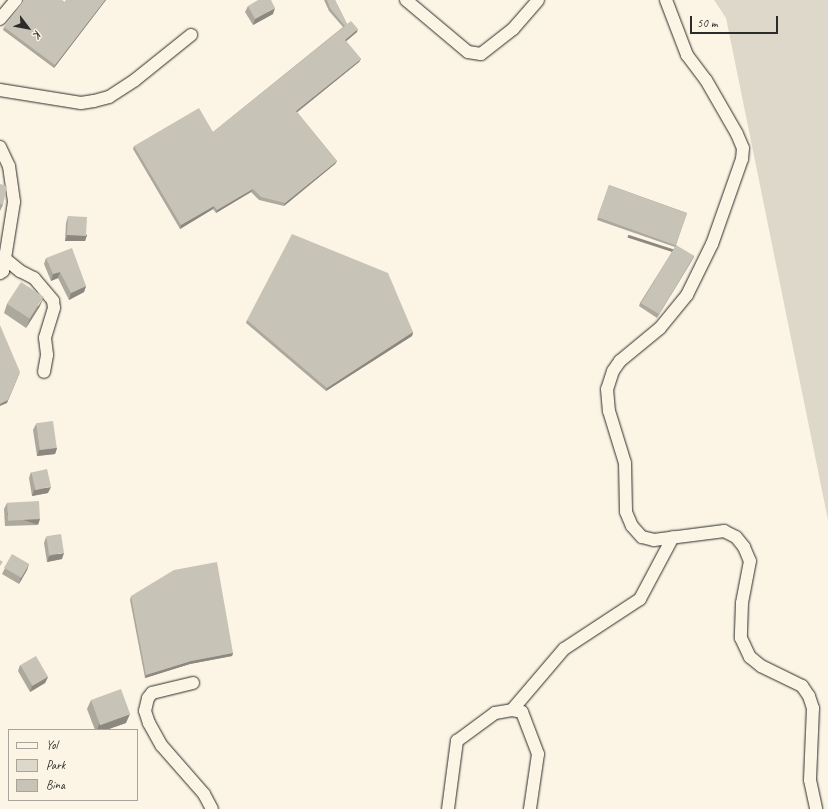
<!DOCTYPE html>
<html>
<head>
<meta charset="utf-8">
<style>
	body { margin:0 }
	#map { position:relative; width:828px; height:809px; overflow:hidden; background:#fcf5e5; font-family:Caveat,sans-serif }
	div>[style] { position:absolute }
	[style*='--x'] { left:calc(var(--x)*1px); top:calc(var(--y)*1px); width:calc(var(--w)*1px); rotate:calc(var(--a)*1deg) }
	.green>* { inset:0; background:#ded8ca }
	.roads { filter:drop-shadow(0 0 1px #2b2b2b) drop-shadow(0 0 1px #2b2b2b) }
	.minor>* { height:12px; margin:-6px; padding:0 6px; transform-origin:6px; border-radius:6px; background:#fcf5e5 }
	.wall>* { inset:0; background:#aca89d }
	.shaded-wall>* { inset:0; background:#8c8880; transform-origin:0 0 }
	.building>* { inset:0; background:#c8c3b7; transform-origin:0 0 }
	span { translate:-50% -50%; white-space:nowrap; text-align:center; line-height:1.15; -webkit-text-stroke:3px #fcf5e5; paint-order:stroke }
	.legend { position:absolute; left:8px; top:729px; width:130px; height:72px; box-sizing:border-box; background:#fcf5e5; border:1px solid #a8a49b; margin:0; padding:5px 7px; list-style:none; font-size:12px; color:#2b2b2b }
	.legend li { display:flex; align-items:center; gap:8px; height:20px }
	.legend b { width:20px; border:1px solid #a8a49b }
	.north { position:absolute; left:8px; top:8px; width:40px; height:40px; -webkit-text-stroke:3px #fcf5e5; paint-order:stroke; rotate:122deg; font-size:11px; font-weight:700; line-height:16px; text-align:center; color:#2b2b2b }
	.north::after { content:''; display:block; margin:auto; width:14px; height:18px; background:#2b2b2b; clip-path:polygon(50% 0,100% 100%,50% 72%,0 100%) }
	.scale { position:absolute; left:690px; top:16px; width:88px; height:18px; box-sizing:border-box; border:2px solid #2b2b2b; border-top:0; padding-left:5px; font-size:12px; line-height:14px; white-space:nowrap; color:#2b2b2b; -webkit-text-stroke:3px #fcf5e5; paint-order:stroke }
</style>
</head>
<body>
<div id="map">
	<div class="green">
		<i style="clip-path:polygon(714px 0,828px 0,828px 520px,726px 18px)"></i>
	</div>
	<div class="roads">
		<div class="minor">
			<i style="--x:406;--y:0;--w:81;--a:40"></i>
			<i style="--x:468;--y:52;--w:13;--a:9"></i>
			<i style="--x:481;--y:54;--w:41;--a:-38"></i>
			<i style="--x:513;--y:29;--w:38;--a:-49"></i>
			<i style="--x:666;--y:0;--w:59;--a:69.1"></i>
			<i style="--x:687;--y:55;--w:31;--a:53"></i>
			<i style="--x:706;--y:80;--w:62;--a:60.1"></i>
			<i style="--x:737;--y:134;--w:15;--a:67"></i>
			<i style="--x:743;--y:148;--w:11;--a:95"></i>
			<i style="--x:742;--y:159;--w:90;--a:109.4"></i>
			<i style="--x:712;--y:244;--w:57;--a:116.1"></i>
			<i style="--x:687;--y:295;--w:43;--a:129.3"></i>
			<i style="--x:660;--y:328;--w:52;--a:140.5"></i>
			<i style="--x:620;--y:361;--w:12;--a:125"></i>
			<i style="--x:613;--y:371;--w:19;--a:108"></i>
			<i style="--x:607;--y:389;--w:22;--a:85"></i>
			<i style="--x:609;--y:411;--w:54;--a:72.9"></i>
			<i style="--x:625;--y:463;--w:49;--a:88.8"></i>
			<i style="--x:626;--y:512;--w:15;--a:67"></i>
			<i style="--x:632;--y:526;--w:15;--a:48"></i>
			<i style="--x:642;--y:537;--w:12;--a:14"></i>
			<i style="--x:654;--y:540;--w:71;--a:-7.3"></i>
			<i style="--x:724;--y:531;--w:13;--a:27"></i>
			<i style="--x:736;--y:537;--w:13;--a:51"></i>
			<i style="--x:744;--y:547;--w:15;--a:67"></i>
			<i style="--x:750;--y:561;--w:43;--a:100.8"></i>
			<i style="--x:742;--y:603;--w:35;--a:92"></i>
			<i style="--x:741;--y:638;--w:21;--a:65"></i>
			<i style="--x:750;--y:657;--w:14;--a:39"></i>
			<i style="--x:761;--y:666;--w:46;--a:26"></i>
			<i style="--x:802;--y:686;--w:12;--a:55"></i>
			<i style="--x:809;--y:696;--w:13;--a:72"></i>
			<i style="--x:813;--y:708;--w:72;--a:92.4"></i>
			<i style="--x:810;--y:780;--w:30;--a:78"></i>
			<i style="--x:0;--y:19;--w:25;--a:-50"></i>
			<i style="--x:0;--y:90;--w:82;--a:9.1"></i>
			<i style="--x:81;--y:103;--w:13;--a:-9"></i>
			<i style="--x:94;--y:101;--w:16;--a:-15"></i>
			<i style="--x:109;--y:97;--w:31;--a:-33"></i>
			<i style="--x:135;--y:80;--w:72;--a:-38.8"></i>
			<i style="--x:0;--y:147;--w:21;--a:65"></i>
			<i style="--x:9;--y:166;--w:36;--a:82"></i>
			<i style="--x:14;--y:202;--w:70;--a:99.1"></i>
			<i style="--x:3;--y:271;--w:4;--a:146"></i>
			<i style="--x:4;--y:258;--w:21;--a:39"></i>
			<i style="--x:20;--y:271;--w:16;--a:27"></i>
			<i style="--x:34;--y:278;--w:30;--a:50"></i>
			<i style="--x:53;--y:301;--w:7;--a:82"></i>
			<i style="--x:54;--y:308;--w:31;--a:107"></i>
			<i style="--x:45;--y:338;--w:17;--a:83"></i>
			<i style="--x:47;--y:355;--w:17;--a:100"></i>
			<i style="--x:193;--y:683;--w:42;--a:166.3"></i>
			<i style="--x:152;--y:693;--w:6;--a:129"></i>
			<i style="--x:148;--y:698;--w:13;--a:103"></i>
			<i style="--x:145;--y:711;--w:13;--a:72"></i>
			<i style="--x:149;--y:723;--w:26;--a:61"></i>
			<i style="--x:162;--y:746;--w:64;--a:48.8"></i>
			<i style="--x:204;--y:794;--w:17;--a:62"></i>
			<i style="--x:512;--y:710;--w:80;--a:-49.6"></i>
			<i style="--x:564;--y:649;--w:91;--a:-33.3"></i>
			<i style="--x:640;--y:599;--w:70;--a:-62"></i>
			<i style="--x:448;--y:809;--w:69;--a:-82.5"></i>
			<i style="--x:457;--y:741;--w:47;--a:-36.4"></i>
			<i style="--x:495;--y:713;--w:17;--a:-10"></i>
			<i style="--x:512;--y:710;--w:10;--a:11"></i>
			<i style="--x:522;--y:712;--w:45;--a:69.1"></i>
			<i style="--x:538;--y:754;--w:56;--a:98.3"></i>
		</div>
	</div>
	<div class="wall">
		<i style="clip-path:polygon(66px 0,106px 0,54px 68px,3px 30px,4px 27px,65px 2px)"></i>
		<i style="clip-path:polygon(324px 0,335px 0,347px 24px,357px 32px,346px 41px,361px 59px,359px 62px,297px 112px,337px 161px,335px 164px,284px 206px,259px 200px,251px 192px,216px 213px,213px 209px,180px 229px,133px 149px,134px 146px,213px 132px,343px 27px,329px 11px)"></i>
		<i style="clip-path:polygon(248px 6px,273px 14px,253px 25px,245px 12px)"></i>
		<i style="clip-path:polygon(0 184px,3px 205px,0 211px)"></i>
		<i style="clip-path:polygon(609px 185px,687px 213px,676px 245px,693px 259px,657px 318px,639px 306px,640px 303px,675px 247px,597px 220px)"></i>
		<i style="clip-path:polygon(68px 216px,87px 235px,85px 241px,65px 241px,66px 223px)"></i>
		<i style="clip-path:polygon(46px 258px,86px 286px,84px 292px,69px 300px,58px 278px,51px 281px,44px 264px)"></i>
		<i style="clip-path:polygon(7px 304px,40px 306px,26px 328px,4px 313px)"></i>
		<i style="clip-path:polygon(247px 320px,413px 332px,412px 336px,326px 391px,246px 323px)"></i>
		<i style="clip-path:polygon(36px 424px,57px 448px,55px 454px,37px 456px,33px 430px)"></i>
		<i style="clip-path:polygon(31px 472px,48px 493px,32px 496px,29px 478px)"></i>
		<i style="clip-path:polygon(7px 503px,38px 525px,5px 526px,4px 509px)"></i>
		<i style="clip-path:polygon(46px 537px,62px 559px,47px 562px,44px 543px)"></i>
		<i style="clip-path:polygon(29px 564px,27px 570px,19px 584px,2px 574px,5px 568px)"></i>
		<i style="clip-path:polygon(131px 596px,233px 653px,232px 656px,190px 664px,145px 678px,130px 600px)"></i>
		<i style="clip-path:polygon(20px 665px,48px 677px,45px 683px,30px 692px,18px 671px)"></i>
		<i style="clip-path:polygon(91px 700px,126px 723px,106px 730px,95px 730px,87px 709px)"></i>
	</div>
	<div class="shaded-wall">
		<i style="clip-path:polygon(105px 0,106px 0,54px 68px,55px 65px)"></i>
		<i style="clip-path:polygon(275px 8px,273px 14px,253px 25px,255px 19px)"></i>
		<i style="clip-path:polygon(358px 29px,357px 32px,344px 43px,345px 40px)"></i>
		<i style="clip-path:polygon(361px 59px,359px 62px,295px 114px,296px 111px)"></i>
		<i style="clip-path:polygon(337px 161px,335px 164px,284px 206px,285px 203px)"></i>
		<i style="clip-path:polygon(253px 189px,251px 192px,216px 213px,217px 210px)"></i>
		<i style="clip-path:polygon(214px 206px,213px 209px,180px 229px,181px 225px)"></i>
		<i style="clip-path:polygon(67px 235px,87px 235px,85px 241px,65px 241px)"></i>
		<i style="left:694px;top:256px;width:3px;height:69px;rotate:108deg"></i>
		<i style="clip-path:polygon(60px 272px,58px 278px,51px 281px,53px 274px)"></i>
		<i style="clip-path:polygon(86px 286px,84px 292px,69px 300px,71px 293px)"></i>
		<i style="clip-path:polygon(44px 297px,40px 306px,26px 328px,30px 319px)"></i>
		<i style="clip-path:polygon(413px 332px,412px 336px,326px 391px,327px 388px)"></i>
		<i style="clip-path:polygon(20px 372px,7px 403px,0 406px,0 404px)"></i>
		<i style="clip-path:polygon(57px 448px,55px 454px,37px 456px,39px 450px)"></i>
		<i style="clip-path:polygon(51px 487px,48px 493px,32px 496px,34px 490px)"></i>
		<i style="left:40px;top:519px;width:6px;height:33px;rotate:108deg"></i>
		<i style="clip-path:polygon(64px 553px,62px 559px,47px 562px,49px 556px)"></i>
		<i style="clip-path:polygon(29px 564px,27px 570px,19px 584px,21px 577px)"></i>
		<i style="clip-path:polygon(233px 653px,232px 656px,190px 664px,145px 678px,146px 675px,191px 661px)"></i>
		<i style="clip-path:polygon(48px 677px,45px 683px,30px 692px,32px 686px)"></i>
		<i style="clip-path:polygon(130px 714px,126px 723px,106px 730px,97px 730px,99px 724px)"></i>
	</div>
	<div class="building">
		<i style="clip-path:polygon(24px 0,62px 0,65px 2px,66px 0,105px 0,55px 65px,4px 27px)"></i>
		<i style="clip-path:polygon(258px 0,271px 0,275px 8px,255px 19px,248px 6px)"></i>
		<i style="clip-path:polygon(327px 0,335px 0,347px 24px,351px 21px,358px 29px,345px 40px,361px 59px,296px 111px,337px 161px,285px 203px,261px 197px,253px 189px,217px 210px,214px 206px,181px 225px,134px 146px,199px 108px,213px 132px,345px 26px,330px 8px)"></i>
		<i style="clip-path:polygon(0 184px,7px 186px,3px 205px,0 204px)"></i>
		<i style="left:609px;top:185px;width:83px;height:34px;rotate:20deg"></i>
		<i style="left:68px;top:216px;width:19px;height:19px;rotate:3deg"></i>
		<i style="clip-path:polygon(292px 234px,388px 273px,413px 332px,327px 388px,247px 320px)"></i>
		<i style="left:676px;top:245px;width:21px;height:68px;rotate:31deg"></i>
		<i style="clip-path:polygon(72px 248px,86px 286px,71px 293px,60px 272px,53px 274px,46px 258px)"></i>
		<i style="left:21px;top:282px;width:27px;height:26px;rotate:33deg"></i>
		<i style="clip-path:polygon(0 325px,20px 372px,8px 400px,0 404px)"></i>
		<i style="left:53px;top:421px;width:27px;height:17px;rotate:82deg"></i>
		<i style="left:47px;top:469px;width:18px;height:16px;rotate:77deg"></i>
		<i style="left:39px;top:501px;width:18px;height:32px;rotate:87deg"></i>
		<i style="left:61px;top:534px;width:19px;height:15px;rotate:81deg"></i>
		<i style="left:12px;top:554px;width:20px;height:16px;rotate:30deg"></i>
		<i style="clip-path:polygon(0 560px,3px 562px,0 566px)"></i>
		<i style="clip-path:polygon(217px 562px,233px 653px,191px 661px,146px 675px,131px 596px,174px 570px)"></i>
		<i style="left:36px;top:656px;width:24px;height:18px;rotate:60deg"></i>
		<i style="left:121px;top:689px;width:27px;height:32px;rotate:70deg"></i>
	</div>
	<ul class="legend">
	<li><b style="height:5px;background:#fcf5e5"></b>Yol</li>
	<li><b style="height:11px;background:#ded8ca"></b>Park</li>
	<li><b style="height:11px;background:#c8c3b7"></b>Bina</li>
	</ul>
	<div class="north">K</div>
	<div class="scale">50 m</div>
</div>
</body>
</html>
